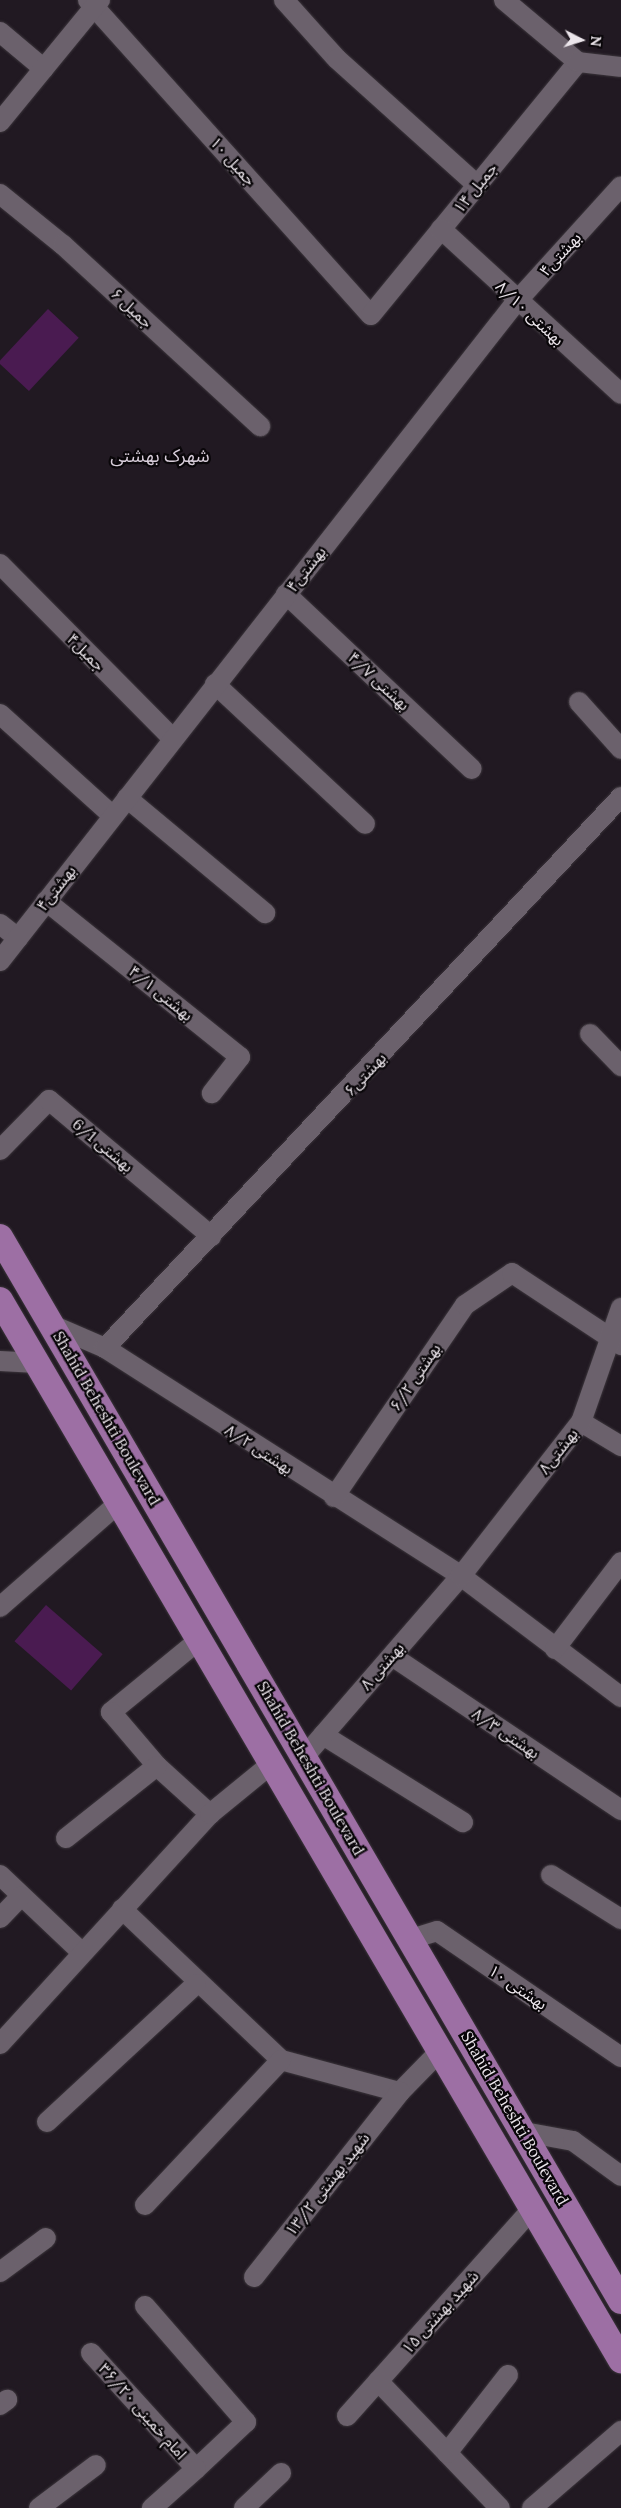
<!DOCTYPE html>
<html>
<head>
<meta charset="utf-8">
<style>
	body { margin:0 }
	#map { position:relative; width:621px; height:2508px; overflow:hidden; background:#211922; font-family:Lora,"Noto Sans Arabic",serif }
	div>[style] { position:absolute }
	[style*='--x'] { left:calc(var(--x)*1px); top:calc(var(--y)*1px); width:calc(var(--w)*1px); rotate:calc(var(--a)*1deg) }
	.building>* { inset:0; background:#4a1b51; transform-origin:0 0 }
	.roads { filter:drop-shadow(0 0 1px #3c363c) drop-shadow(0 0 1px #3c363c) }
	.minor>* { height:20px; margin:-10px; padding:0 10px; transform-origin:10px; border-radius:10px; background:#6b616c }
	.major>* { height:26px; margin:-13px; padding:0 13px; transform-origin:13px; border-radius:13px; background:#9d6fa4 }
	span { translate:-50% -50%; white-space:nowrap; text-align:center; line-height:1.15; -webkit-text-stroke:4.5px #090609; paint-order:stroke }
	.street-label { font-size:16px; color:#ebe5eb }
	.neighbourhood-label { font-size:18px; color:#d8cdda }
	.north { position:absolute; left:556px; top:15px; width:50px; height:50px; -webkit-text-stroke:4px #090609; paint-order:stroke; rotate:95deg; font-size:14px; font-weight:700; line-height:20px; text-align:center; color:#ebe5eb }
	.north::after { content:''; display:block; margin:auto; width:18px; height:22px; background:#ebe5eb; clip-path:polygon(50% 0,100% 100%,50% 72%,0 100%) }
</style>
</head>
<body>
<div id="map">
	<div class="building">
		<i style="left:48px;top:309px;width:42px;height:73px;rotate:43deg"></i>
		<i style="left:46px;top:1605px;width:75px;height:48px;rotate:41deg"></i>
	</div>
	<div class="roads">
		<div class="minor">
			<i style="--x:88;--y:0;--w:423;--a:48.1"></i>
			<i style="--x:371;--y:315;--w:327;--a:-50.7"></i>
			<i style="--x:284;--y:0;--w:79;--a:48.1"></i>
			<i style="--x:337;--y:59;--w:188;--a:42"></i>
			<i style="--x:504;--y:0;--w:97;--a:40"></i>
			<i style="--x:578;--y:62;--w:43;--a:6.6"></i>
			<i style="--x:0;--y:32;--w:57;--a:40.1"></i>
			<i style="--x:0;--y:122;--w:158;--a:-50.7"></i>
			<i style="--x:0;--y:194;--w:81;--a:39"></i>
			<i style="--x:63;--y:245;--w:268;--a:42.6"></i>
			<i style="--x:441;--y:229;--w:244;--a:42.5"></i>
			<i style="--x:0;--y:564;--w:246;--a:45.3"></i>
			<i style="--x:286;--y:594;--w:255;--a:43.3"></i>
			<i style="--x:215;--y:684;--w:205;--a:43"></i>
			<i style="--x:579;--y:702;--w:63;--a:48.2"></i>
			<i style="--x:0;--y:714;--w:152;--a:42.1"></i>
			<i style="--x:127;--y:798;--w:180;--a:39.8"></i>
			<i style="--x:46;--y:901;--w:249;--a:38.8"></i>
			<i style="--x:240;--y:1057;--w:46;--a:127.9"></i>
			<i style="--x:0;--y:924;--w:23;--a:38"></i>
			<i style="--x:0;--y:961;--w:837;--a:-51.94"></i>
			<i style="--x:516;--y:302;--w:156;--a:-47.8"></i>
			<i style="--x:590;--y:1034;--w:45;--a:45.9"></i>
			<i style="--x:0;--y:1150;--w:70;--a:-45.6"></i>
			<i style="--x:49;--y:1100;--w:212;--a:40"></i>
			<i style="--x:54;--y:1326;--w:56;--a:23.3"></i>
			<i style="--x:105;--y:1348;--w:423;--a:32.6"></i>
			<i style="--x:461;--y:1576;--w:201;--a:37.1"></i>
			<i style="--x:105;--y:1348;--w:755;--a:-46.88"></i>
			<i style="--x:0;--y:1361;--w:37;--a:3"></i>
			<i style="--x:581;--y:1422;--w:47;--a:31"></i>
			<i style="--x:334;--y:1497;--w:232;--a:-55.7"></i>
			<i style="--x:465;--y:1305;--w:57;--a:-34.2"></i>
			<i style="--x:512;--y:1273;--w:131;--a:33.4"></i>
			<i style="--x:0;--y:1607;--w:158;--a:-41.2"></i>
			<i style="--x:199;--y:1640;--w:114;--a:140.7"></i>
			<i style="--x:111;--y:1712;--w:71;--a:49.6"></i>
			<i style="--x:157;--y:1766;--w:72;--a:42.2"></i>
			<i style="--x:555;--y:1649;--w:109;--a:-52.8"></i>
			<i style="--x:392;--y:1656;--w:276;--a:33.9"></i>
			<i style="--x:323;--y:1735;--w:165;--a:31.9"></i>
			<i style="--x:304;--y:1757;--w:240;--a:-49.1"></i>
			<i style="--x:461;--y:1576;--w:195;--a:-52.1"></i>
			<i style="--x:581;--y:1422;--w:121;--a:-70.7"></i>
			<i style="--x:66;--y:1838;--w:116;--a:-38.4"></i>
			<i style="--x:0;--y:1875;--w:112;--a:43.5"></i>
			<i style="--x:551;--y:1875;--w:83;--a:32.2"></i>
			<i style="--x:122;--y:1909;--w:219;--a:43.5"></i>
			<i style="--x:281;--y:2060;--w:123;--a:15.1"></i>
			<i style="--x:400;--y:2092;--w:57;--a:-45.7"></i>
			<i style="--x:0;--y:1918;--w:30;--a:-46"></i>
			<i style="--x:411;--y:1939;--w:27;--a:-17"></i>
			<i style="--x:437;--y:1931;--w:223;--a:34.4"></i>
			<i style="--x:0;--y:2044;--w:311;--a:-47.6"></i>
			<i style="--x:210;--y:1814;--w:77;--a:-39.2"></i>
			<i style="--x:47;--y:2122;--w:203;--a:-42.8"></i>
			<i style="--x:524;--y:2132;--w:50;--a:10.4"></i>
			<i style="--x:573;--y:2141;--w:59;--a:36.1"></i>
			<i style="--x:145;--y:2205;--w:199;--a:-46.8"></i>
			<i style="--x:0;--y:2272;--w:57;--a:-36.5"></i>
			<i style="--x:254;--y:2277;--w:236;--a:-51.7"></i>
			<i style="--x:145;--y:2306;--w:154;--a:49"></i>
			<i style="--x:246;--y:2422;--w:69;--a:136.8"></i>
			<i style="--x:91;--y:2353;--w:156;--a:47.8"></i>
			<i style="--x:196;--y:2469;--w:59;--a:138.4"></i>
			<i style="--x:378;--y:2381;--w:176;--a:46.2"></i>
			<i style="--x:0;--y:2405;--w:9;--a:-36"></i>
			<i style="--x:347;--y:2416;--w:279;--a:-48.2"></i>
			<i style="--x:447;--y:2453;--w:99;--a:-52"></i>
			<i style="--x:39;--y:2508;--w:71;--a:-37"></i>
			<i style="--x:244;--y:2508;--w:51;--a:-43.4"></i>
			<i style="--x:532;--y:2508;--w:118;--a:-40.9"></i>
		</div>
		<div class="major">
			<i style="--x:0;--y:1237;--w:1232;--a:59.73"></i>
			<i style="--x:0;--y:1300;--w:1229;--a:59.64"></i>
		</div>
	</div>
	<div class="street-label">
		<span style="left:233px;top:161px;rotate:48deg">جمیل ۱۰</span>
		<span style="left:475px;top:188px;rotate:-51deg">جمیل ۱۴</span>
		<span style="left:560px;top:254px;rotate:-48deg">بهشتی۴</span>
		<span style="left:132px;top:308px;rotate:43deg">جمیل ۶</span>
		<span style="left:530px;top:313px;rotate:43deg">بهشتی ۸/۱۰</span>
		<span style="left:306px;top:569px;rotate:-52deg">بهشتی۴</span>
		<span style="left:86px;top:652px;rotate:45deg">جمیل۴</span>
		<span style="left:379px;top:681px;rotate:43deg">بهشتی ۴/۷</span>
		<span style="left:56px;top:888px;rotate:-52deg">بهشتی۴</span>
		<span style="left:161px;top:993px;rotate:39deg">بهشتی ۴/۱</span>
		<span style="left:365px;top:1074px;rotate:-47deg">بهشتی۶</span>
		<span style="left:103px;top:1145px;rotate:40deg">بهشتی 6/1</span>
		<span style="left:415px;top:1377px;rotate:-56deg">بهشتی ۶/۲</span>
		<span style="left:107px;top:1418px;rotate:60deg">Shahid Beheshti Boulevard</span>
		<span style="left:259px;top:1449px;rotate:33deg">بهشتی ۸/۲</span>
		<span style="left:558px;top:1451px;rotate:-52deg">بهشتی۸</span>
		<span style="left:382px;top:1666px;rotate:-49deg">۸ بهشتی</span>
		<span style="left:506px;top:1733px;rotate:34deg">بهشتی ۸/۳</span>
		<span style="left:311px;top:1768px;rotate:60deg">Shahid Beheshti Boulevard</span>
		<span style="left:518px;top:1987px;rotate:34deg">بهشتی ۱۰</span>
		<span style="left:515px;top:2118px;rotate:60deg">Shahid Beheshti Boulevard</span>
		<span style="left:327px;top:2184px;rotate:-52deg">شهید بهشتی ۱۳/۲</span>
		<span style="left:440px;top:2312px;rotate:-48deg">شهید بهشتی ۱۵</span>
		<span style="left:143px;top:2411px;rotate:48deg">امام خمینی ۳۶/۲۰</span>
	</div>
	<div class="neighbourhood-label">
		<span style="left:160px;top:456px">شهرک بهشتی</span>
	</div>
	<div class="north">N</div>
</div>
</body>
</html>
